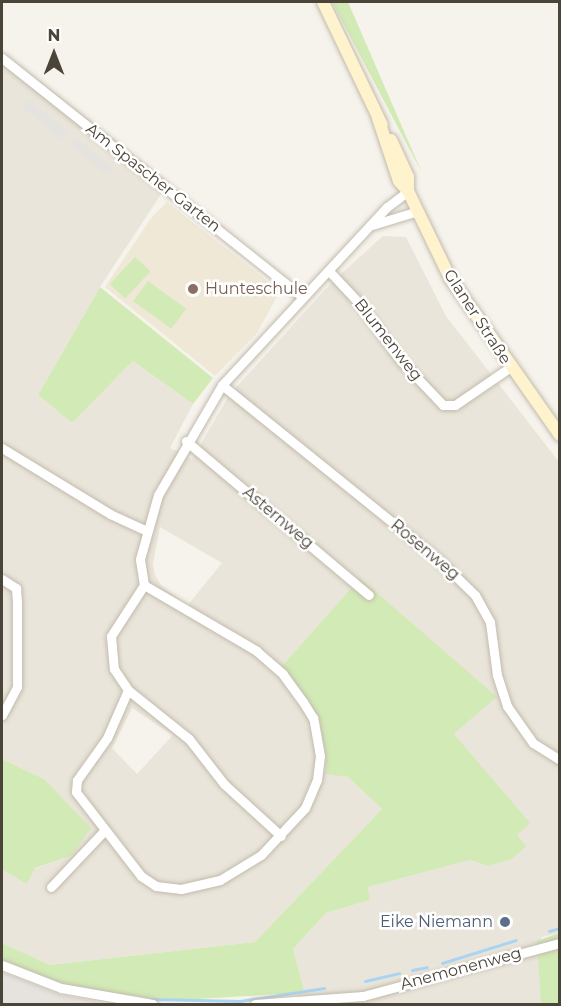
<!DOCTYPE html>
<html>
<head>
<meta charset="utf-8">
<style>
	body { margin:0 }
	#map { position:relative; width:561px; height:1006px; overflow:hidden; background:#f6f3ec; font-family:Montserrat,sans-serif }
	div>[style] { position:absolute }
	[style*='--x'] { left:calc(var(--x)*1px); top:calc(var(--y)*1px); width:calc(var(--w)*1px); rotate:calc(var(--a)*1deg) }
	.residential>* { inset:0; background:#eae5da }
	.industrial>* { inset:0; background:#e6e2dd }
	.education>* { inset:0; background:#efe8d6 }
	.green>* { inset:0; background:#d2eab5; transform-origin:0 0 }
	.parking>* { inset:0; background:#e5e3e0; transform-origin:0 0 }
	.stream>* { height:3px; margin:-1.5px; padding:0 1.5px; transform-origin:1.5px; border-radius:1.5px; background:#a9d4f2 }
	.roads { filter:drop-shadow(0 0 2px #c2bbae) drop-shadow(0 0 2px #c2bbae) }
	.street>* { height:9px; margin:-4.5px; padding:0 4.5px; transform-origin:4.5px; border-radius:4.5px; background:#fff }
	.secondary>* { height:12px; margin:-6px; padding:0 6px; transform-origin:6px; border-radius:6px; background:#fff3cd }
	.dots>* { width:16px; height:16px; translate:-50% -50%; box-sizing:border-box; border:3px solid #fff; border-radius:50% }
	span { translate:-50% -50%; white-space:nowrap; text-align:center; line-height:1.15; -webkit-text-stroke:5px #fff; paint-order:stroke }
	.street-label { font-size:16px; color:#4b4439 }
	.education-label { font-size:16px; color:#785e54 }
	.left { translate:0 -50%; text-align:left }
	.service-label { font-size:16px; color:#4e5e75 }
	.right { translate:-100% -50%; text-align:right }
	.frame { position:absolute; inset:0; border:3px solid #4b4439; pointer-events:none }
	.north { position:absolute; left:24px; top:24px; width:60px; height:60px; -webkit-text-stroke:4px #fff; paint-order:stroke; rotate:0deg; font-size:16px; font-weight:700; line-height:24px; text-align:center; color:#4b4439 }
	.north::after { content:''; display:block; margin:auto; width:21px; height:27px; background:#4b4439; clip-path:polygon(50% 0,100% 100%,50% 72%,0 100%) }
</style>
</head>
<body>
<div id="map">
	<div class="residential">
		<i style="clip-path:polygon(evenodd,2px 52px,169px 182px,100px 287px,38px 395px,72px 423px,133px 361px,193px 404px,170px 448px,192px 459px,230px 394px,333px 281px,383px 236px,406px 237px,446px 316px,559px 462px,560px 933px,541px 937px,541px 1004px,297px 1004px,297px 993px,304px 990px,293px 949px,326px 913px,370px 900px,368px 887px,470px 860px,488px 866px,517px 835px,454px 734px,496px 698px,360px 578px,282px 666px,310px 703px,326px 751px,326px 773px,348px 777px,382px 809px,255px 942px,50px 965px,2px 943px,2px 870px,27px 884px,34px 869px,71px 856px,44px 779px,2px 759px,2px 52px,160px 527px,222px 563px,187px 606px,161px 585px,155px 575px,153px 564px,160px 527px,2px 52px,132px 708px,173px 735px,137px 774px,112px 748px,132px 708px)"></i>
	</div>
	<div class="industrial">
		<i style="clip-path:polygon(2px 972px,61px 995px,109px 1004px,2px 1004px)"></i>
	</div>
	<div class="education">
		<i style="clip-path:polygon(167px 202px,280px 291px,257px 333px,215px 376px,105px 287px,152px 217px)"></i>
	</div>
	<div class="green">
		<i style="clip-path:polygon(332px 2px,348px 2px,422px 173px)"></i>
		<i style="left:135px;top:257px;width:21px;height:37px;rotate:43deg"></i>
		<i style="left:148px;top:281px;width:47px;height:25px;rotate:36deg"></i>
		<i style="clip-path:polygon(100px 287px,213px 378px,193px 404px,133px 361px,72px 423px,38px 395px)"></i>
		<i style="clip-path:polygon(360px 578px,497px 697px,454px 734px,530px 823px,517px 835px,526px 846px,512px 859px,488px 866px,470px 860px,368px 887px,370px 900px,326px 913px,293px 949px,304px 990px,297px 993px,163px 1001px,56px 983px,2px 961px,2px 943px,50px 965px,255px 942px,382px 809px,348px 777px,326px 774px,326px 751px,310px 703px,282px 666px)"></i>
		<i style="clip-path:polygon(2px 759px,44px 779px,91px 828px,71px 856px,35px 868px,27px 884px,2px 870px)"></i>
		<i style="clip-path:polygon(559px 933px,559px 1004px,541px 1004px,537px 941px)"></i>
	</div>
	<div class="parking">
		<i style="left:29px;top:100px;width:51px;height:10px;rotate:39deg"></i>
		<i style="left:76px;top:139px;width:48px;height:9px;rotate:38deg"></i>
	</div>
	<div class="stream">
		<i style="--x:549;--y:931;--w:11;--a:-15"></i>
		<i style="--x:442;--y:963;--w:77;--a:-17.3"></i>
		<i style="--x:412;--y:970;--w:15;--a:-11"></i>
		<i style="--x:365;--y:981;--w:35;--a:-13"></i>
		<i style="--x:151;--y:999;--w:89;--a:1.3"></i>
		<i style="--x:240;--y:1001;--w:85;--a:-8.8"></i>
	</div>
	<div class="roads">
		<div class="street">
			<i style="--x:2;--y:58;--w:384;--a:38.5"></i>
			<i style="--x:372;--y:225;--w:48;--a:-16.9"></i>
			<i style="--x:329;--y:271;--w:44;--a:46.8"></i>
			<i style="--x:359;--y:303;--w:72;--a:54.1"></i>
			<i style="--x:401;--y:361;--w:61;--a:46.3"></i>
			<i style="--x:443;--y:405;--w:12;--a:0"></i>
			<i style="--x:455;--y:405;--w:65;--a:-34.4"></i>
			<i style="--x:222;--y:385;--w:280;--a:38.9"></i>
			<i style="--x:440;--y:561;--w:49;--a:44.2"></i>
			<i style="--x:475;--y:595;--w:31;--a:61"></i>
			<i style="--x:490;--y:622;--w:53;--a:82.5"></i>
			<i style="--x:497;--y:675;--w:33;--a:72"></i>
			<i style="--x:507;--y:706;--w:45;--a:54.9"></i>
			<i style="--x:533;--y:743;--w:32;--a:32"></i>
			<i style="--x:186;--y:441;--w:239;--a:40.1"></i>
			<i style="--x:2;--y:448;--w:127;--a:31.4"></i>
			<i style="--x:110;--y:514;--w:41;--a:24.7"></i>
			<i style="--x:2;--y:579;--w:17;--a:33"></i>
			<i style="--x:16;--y:588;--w:13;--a:86"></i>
			<i style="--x:17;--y:601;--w:86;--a:90"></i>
			<i style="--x:17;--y:687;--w:32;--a:118"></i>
			<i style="--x:144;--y:585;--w:61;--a:122.9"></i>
			<i style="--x:111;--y:636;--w:33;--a:85"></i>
			<i style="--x:114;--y:669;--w:25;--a:56"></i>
			<i style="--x:128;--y:690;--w:78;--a:38.8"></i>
			<i style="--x:189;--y:739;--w:57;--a:52.1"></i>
			<i style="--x:224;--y:784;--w:77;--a:42.4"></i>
			<i style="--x:128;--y:690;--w:52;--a:113.6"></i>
			<i style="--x:107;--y:738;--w:52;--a:125.5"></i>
			<i style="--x:77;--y:780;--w:12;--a:95"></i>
			<i style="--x:76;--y:792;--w:106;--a:52.3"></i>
			<i style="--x:141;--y:876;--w:18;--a:34"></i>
			<i style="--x:156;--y:886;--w:25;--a:7"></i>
			<i style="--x:181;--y:889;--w:40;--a:-13"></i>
			<i style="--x:220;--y:880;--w:48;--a:-31.4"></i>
			<i style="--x:261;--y:855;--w:64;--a:-46.9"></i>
			<i style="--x:305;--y:808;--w:30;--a:-67"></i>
			<i style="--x:317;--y:780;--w:24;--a:-83"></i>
			<i style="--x:320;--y:756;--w:39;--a:-100"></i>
			<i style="--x:313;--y:718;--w:19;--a:-122"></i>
			<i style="--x:303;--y:702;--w:34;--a:-126"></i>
			<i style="--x:283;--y:674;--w:35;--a:-139"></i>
			<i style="--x:257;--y:651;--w:131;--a:-149.7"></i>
			<i style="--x:144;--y:585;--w:26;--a:-99"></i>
			<i style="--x:140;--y:559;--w:66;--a:-74.3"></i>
			<i style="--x:158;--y:495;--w:127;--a:-59.8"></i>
			<i style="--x:222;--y:385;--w:243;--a:-47.2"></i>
			<i style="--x:387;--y:207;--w:26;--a:-37"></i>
			<i style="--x:51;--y:887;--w:77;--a:-46.6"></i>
			<i style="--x:2;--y:965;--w:63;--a:21.3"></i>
			<i style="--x:61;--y:988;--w:93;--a:9.9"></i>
			<i style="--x:255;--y:1004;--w:108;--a:-4.2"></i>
			<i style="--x:363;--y:996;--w:204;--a:-15.1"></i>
		</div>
		<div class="secondary">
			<i style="--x:323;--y:2;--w:136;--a:64.4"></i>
			<i style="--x:378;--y:118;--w:66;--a:71.6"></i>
			<i style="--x:399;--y:181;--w:13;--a:48"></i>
			<i style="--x:408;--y:191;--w:97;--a:64.2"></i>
			<i style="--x:450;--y:278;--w:192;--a:55"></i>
			<i style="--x:391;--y:140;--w:41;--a:65.3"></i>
			<i style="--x:408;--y:177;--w:14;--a:90"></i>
		</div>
	</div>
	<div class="dots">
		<i style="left:193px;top:289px;background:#8d6e63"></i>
		<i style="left:505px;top:922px;background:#5c6f8a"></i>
	</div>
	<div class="street-label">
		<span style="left:153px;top:178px;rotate:38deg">Am Spascher Garten</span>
		<span style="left:477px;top:317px;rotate:57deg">Glaner Straße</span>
		<span style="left:388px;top:340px;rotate:52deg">Blumenweg</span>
		<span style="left:278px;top:518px;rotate:40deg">Asternweg</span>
		<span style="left:425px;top:550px;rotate:40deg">Rosenweg</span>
		<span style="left:461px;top:969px;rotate:-15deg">Anemonenweg</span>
	</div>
	<div class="education-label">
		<span class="left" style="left:205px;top:289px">Hunteschule</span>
	</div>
	<div class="service-label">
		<span class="right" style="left:493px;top:922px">Eike Niemann</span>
	</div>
	<div class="frame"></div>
	<div class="north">N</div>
</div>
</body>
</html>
